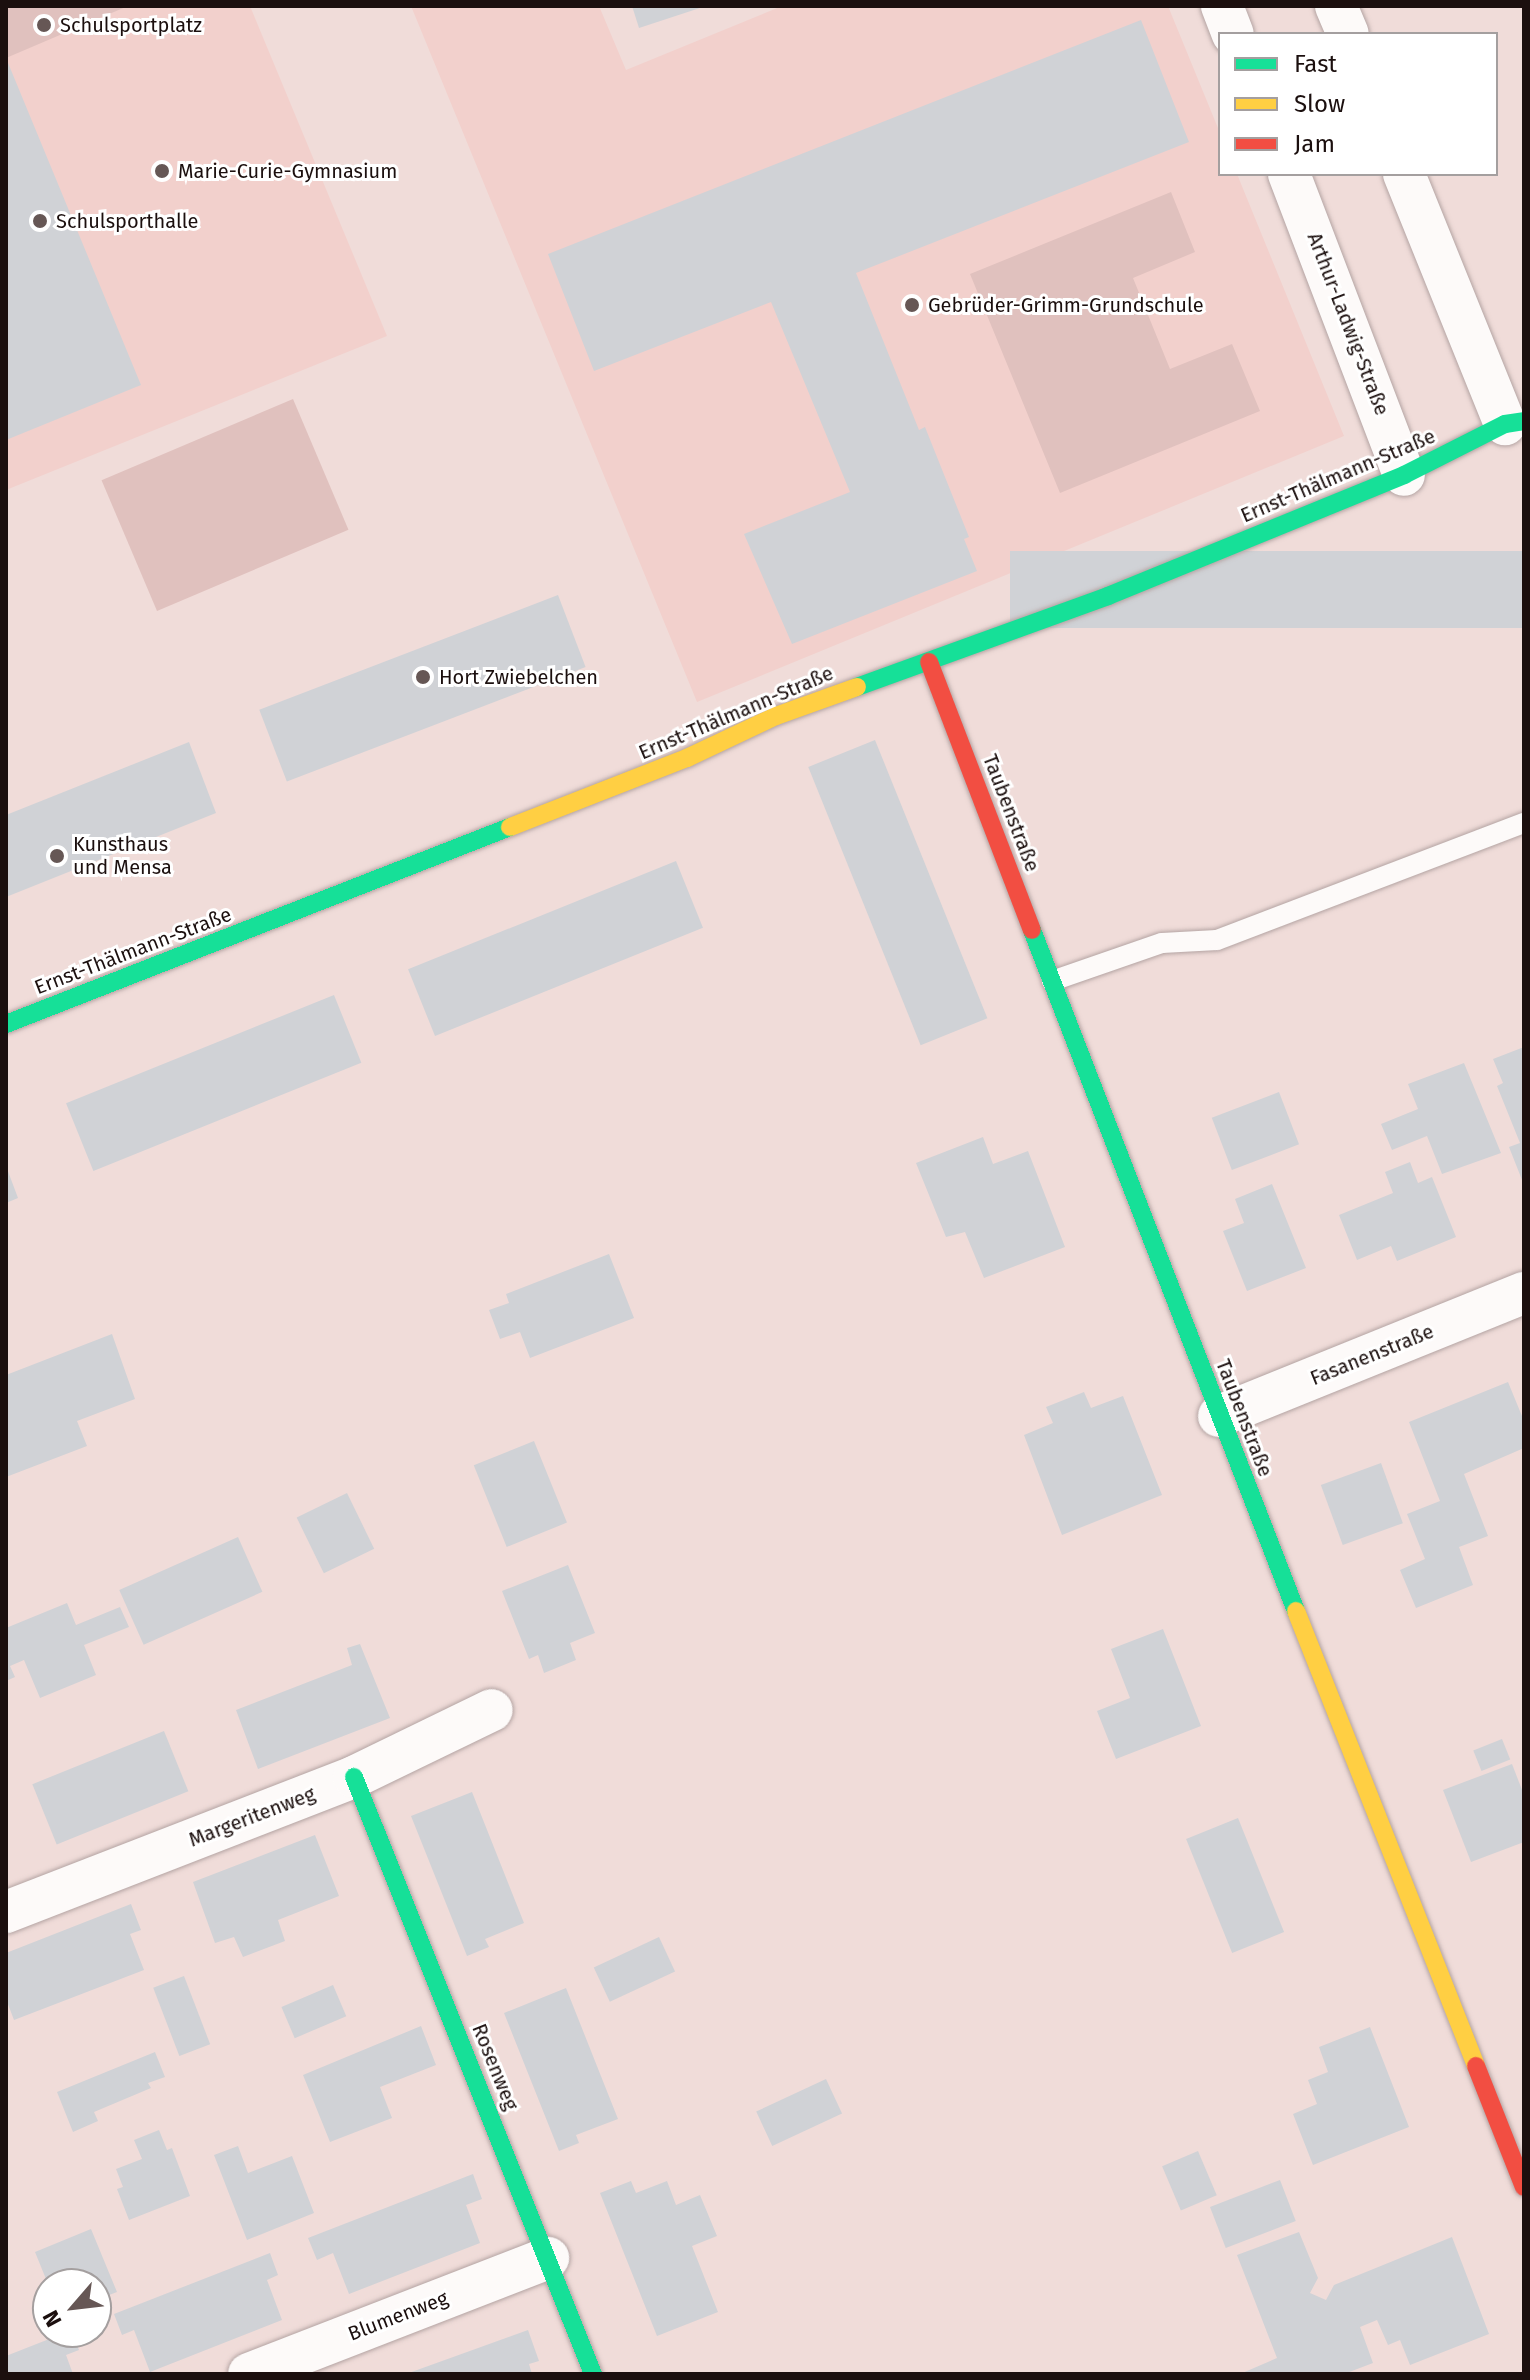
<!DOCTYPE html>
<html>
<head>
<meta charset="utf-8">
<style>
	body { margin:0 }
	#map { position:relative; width:1530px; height:2380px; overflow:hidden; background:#f0dcd9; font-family:"Fira Sans",sans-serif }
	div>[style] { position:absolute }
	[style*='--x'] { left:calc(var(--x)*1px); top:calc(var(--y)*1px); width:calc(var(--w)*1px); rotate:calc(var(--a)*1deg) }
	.built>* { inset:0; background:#f2d0cc }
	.green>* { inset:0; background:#e0c1be; transform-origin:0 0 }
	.building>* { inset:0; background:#d0d2d6; transform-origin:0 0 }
	.roads { filter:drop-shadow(0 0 2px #b4a4a3) drop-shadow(0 0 2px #b4a4a3) }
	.lane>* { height:20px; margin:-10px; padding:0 10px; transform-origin:10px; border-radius:10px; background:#fdfaf9 }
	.street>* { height:42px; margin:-21px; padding:0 21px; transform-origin:21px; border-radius:21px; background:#fdfaf9 }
	.fast>* { height:18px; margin:-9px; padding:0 9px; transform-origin:9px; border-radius:9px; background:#16e098 }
	.slow>* { height:18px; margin:-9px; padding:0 9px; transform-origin:9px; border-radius:9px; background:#ffcf43 }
	.jam>* { height:18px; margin:-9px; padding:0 9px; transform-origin:9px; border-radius:9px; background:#f24e42 }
	.dots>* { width:22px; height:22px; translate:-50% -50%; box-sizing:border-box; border:4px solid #fff; border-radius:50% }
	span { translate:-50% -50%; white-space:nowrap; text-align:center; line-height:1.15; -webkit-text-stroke:6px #fff; paint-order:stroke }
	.poi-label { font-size:20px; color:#1b0f0e }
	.left { translate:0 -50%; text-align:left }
	.street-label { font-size:20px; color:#1b0f0e }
	.frame { position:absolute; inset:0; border:8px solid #1b0f0e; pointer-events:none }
	.legend { position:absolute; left:1218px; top:32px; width:280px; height:144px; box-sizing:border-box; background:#fff; border:2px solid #a49f9f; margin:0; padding:10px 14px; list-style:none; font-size:24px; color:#1b0f0e }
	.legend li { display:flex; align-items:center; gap:16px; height:40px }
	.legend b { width:40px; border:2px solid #a49f9f }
	.north { position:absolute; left:32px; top:2268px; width:80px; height:80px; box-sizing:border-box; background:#fff; border:2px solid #a49f9f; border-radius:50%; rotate:242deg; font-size:22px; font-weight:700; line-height:32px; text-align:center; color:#1b0f0e }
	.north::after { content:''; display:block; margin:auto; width:28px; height:36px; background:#665755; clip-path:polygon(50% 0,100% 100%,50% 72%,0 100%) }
</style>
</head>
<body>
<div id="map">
	<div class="built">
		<i style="clip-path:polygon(6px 6px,250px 6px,387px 336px,6px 490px)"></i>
		<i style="clip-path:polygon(411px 6px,599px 6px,626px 70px,782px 6px,1168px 6px,1220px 133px,1220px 174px,1237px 174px,1344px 436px,697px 702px)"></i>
	</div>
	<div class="green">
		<i style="clip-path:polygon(6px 6px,128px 6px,6px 58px)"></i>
		<i style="clip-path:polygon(1171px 192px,1195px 252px,1133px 278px,1170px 369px,1232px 344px,1260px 411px,1060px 493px,970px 274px)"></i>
		<i style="left:293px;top:399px;width:142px;height:208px;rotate:67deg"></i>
	</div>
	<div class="building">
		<i style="clip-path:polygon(632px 6px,703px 6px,703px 7px,639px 28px)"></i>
		<i style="clip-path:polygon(1141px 20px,1189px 142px,856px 273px,919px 430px,925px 427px,969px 537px,964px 539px,977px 571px,792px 644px,744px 534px,850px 492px,771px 302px,594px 371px,548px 254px)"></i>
		<i style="clip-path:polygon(6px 58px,141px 385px,6px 440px)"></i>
		<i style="left:1524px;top:551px;width:77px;height:514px;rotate:90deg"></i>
		<i style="left:558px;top:595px;width:77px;height:320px;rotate:69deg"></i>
		<i style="left:875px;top:740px;width:300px;height:72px;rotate:68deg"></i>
		<i style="clip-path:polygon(189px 742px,216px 813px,6px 897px,6px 815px)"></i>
		<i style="left:676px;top:861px;width:72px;height:289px;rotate:68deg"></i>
		<i style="left:334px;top:995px;width:73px;height:289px;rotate:68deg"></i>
		<i style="clip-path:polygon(1524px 1047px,1524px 1185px,1509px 1147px,1520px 1143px,1497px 1086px,1503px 1083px,1493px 1059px)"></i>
		<i style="clip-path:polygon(1464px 1063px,1501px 1153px,1442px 1174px,1427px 1136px,1392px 1150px,1381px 1124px,1418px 1109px,1408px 1084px)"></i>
		<i style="left:1279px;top:1092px;width:56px;height:72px;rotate:69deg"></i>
		<i style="clip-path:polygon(983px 1137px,993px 1164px,1028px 1151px,1065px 1247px,984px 1278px,965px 1232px,946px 1237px,916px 1163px)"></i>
		<i style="clip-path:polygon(1410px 1162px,1418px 1183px,1432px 1177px,1456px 1237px,1397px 1261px,1391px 1246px,1357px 1260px,1339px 1215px,1393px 1193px,1385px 1172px)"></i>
		<i style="clip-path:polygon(6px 1166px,18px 1198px,6px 1203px)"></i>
		<i style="clip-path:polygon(1272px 1184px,1306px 1268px,1247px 1291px,1223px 1231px,1244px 1223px,1235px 1199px)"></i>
		<i style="clip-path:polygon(609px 1254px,634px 1318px,530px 1358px,520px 1332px,500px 1339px,489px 1310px,509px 1303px,506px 1294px)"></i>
		<i style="clip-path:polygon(112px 1334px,135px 1399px,77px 1421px,87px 1446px,6px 1477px,6px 1375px)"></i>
		<i style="clip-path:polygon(1508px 1382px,1524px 1421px,1524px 1448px,1464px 1474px,1488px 1536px,1459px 1547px,1473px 1585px,1416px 1608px,1400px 1570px,1425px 1559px,1407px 1514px,1440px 1501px,1409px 1422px)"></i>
		<i style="clip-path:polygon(1084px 1392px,1091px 1408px,1123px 1396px,1162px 1495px,1062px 1535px,1024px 1435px,1053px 1423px,1046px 1407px)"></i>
		<i style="left:534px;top:1441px;width:88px;height:65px;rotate:68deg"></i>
		<i style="left:1381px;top:1463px;width:64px;height:64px;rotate:70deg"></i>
		<i style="left:347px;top:1493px;width:62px;height:56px;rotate:64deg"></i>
		<i style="left:238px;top:1537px;width:60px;height:130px;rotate:66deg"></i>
		<i style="clip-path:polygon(568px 1565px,595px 1633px,570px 1643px,576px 1660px,544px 1673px,538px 1655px,529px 1659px,502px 1591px)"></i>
		<i style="clip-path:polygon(67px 1603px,76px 1625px,120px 1607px,129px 1627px,84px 1645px,96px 1675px,40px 1698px,24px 1660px,10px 1666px,15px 1677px,6px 1681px,6px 1628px)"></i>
		<i style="clip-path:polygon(1163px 1629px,1201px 1726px,1116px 1759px,1097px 1711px,1130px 1698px,1111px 1649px)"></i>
		<i style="clip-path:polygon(360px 1644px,390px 1718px,258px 1769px,236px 1710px,352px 1665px,347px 1648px)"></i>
		<i style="left:164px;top:1731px;width:65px;height:142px;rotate:68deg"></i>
		<i style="left:1502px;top:1739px;width:22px;height:31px;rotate:68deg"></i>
		<i style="clip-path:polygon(1512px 1764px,1524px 1795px,1524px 1842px,1471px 1862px,1443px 1790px)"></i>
		<i style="clip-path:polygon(472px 1792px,524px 1923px,485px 1939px,489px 1947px,467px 1956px,411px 1816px)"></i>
		<i style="left:1238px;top:1818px;width:123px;height:56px;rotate:68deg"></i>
		<i style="clip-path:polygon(315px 1835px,339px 1896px,278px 1920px,285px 1941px,243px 1957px,234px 1937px,215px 1943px,193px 1882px)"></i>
		<i style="clip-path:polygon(131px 1904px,141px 1930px,130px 1934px,144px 1970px,14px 2020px,6px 1999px,6px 1953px)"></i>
		<i style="left:659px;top:1937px;width:38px;height:72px;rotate:65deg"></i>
		<i style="left:184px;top:1976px;width:73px;height:33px;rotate:69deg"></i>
		<i style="left:333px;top:1985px;width:34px;height:56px;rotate:67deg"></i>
		<i style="clip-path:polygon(566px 1988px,618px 2119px,576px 2135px,579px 2143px,559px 2151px,504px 2013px)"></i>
		<i style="clip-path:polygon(421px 2026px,436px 2065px,380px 2087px,392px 2118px,330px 2142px,303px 2075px)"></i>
		<i style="clip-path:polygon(1370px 2027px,1409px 2127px,1313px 2165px,1293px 2114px,1317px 2104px,1308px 2080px,1328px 2072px,1319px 2047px)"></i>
		<i style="clip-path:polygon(155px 2052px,165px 2077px,148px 2083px,151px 2088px,94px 2112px,98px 2121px,73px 2132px,57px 2092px)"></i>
		<i style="left:826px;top:2079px;width:38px;height:77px;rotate:65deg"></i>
		<i style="clip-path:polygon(159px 2130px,167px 2150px,172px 2148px,190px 2196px,129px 2220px,117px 2189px,123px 2187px,116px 2169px,142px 2159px,134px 2140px)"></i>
		<i style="clip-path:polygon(238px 2146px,248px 2173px,292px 2156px,314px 2213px,247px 2240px,214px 2155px)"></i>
		<i style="left:1198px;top:2151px;width:48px;height:39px;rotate:67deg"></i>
		<i style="clip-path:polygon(473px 2174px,482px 2199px,466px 2205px,480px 2243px,349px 2294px,333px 2253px,317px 2260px,308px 2238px)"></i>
		<i style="left:1280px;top:2180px;width:44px;height:75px;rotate:69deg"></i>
		<i style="clip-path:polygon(631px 2181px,636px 2193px,667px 2181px,676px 2205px,700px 2195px,717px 2236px,692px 2246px,718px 2312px,657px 2336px,600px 2193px)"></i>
		<i style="clip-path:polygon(91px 2229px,117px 2292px,96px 2300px,96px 2284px,48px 2284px,35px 2252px)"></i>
		<i style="clip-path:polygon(1299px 2232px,1318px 2278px,1310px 2293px,1326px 2300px,1334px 2285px,1452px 2237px,1489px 2334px,1410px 2365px,1400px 2340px,1388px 2345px,1377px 2320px,1360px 2327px,1373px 2363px,1344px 2374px,1240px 2374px,1277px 2358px,1237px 2255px)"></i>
		<i style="clip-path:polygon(270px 2253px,278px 2275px,267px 2280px,282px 2320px,150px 2372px,134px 2330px,122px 2335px,114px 2314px)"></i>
		<i style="clip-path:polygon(528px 2330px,539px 2361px,529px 2364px,532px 2374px,406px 2374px)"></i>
		<i style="clip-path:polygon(67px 2332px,72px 2332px,79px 2350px,66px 2355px,73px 2374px,6px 2374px,6px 2356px)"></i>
	</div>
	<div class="roads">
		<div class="lane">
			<i style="--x:1052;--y:981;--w:116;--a:-19.1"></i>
			<i style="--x:1162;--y:943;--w:55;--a:-3.1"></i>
			<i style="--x:1217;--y:940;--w:329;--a:-20.9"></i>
		</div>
		<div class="street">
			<i style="--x:1222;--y:6;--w:30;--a:69"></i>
			<i style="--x:1336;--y:6;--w:30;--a:67"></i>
			<i style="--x:1289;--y:174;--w:322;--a:69.1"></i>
			<i style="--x:1404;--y:174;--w:270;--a:68"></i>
			<i style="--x:1219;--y:1416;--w:329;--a:-22"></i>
			<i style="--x:6;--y:1912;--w:373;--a:-21.2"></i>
			<i style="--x:354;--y:1777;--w:153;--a:-25.9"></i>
			<i style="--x:249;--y:2374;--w:321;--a:-21.2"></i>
		</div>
		<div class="fast">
			<i style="--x:857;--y:687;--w:267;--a:-19.9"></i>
			<i style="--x:1108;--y:596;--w:320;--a:-22.2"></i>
			<i style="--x:1404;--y:475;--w:113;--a:-26.8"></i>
			<i style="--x:1505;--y:424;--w:19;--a:-9"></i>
			<i style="--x:1032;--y:930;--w:730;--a:68.81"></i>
			<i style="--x:6;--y:1024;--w:541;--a:-21.35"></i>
			<i style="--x:354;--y:1777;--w:643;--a:68.18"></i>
		</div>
		<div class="slow">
			<i style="--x:510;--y:827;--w:190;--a:-21.3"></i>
			<i style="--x:687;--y:758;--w:98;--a:-25.3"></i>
			<i style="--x:776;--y:716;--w:86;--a:-19.7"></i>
			<i style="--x:1296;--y:1611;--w:489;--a:68.4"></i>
		</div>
		<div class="jam">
			<i style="--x:929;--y:662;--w:287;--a:69"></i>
			<i style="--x:1476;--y:2066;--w:130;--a:68.4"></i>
		</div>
	</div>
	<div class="dots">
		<i style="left:44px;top:25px;background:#665755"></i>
		<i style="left:162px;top:171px;background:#665755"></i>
		<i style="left:40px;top:221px;background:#665755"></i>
		<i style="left:912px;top:305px;background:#665755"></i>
		<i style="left:423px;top:677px;background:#665755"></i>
		<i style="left:57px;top:856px;background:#665755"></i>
	</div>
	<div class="poi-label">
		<span class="left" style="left:60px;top:25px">Schulsportplatz</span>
		<span class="left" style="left:178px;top:171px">Marie-Curie-Gymnasium</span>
		<span class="left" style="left:56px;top:221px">Schulsporthalle</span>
		<span class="left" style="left:928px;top:305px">Gebrüder-Grimm-Grundschule</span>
		<span class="left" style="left:439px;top:677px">Hort Zwiebelchen</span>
		<span class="left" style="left:73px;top:856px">Kunsthaus<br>und Mensa</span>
	</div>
	<div class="street-label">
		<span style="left:1348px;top:324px;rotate:69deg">Arthur-Ladwig-Straße</span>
		<span style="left:1338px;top:476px;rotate:-23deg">Ernst-Thälmann-Straße</span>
		<span style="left:736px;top:713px;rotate:-23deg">Ernst-Thälmann-Straße</span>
		<span style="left:1011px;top:813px;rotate:69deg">Taubenstraße</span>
		<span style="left:133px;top:951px;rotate:-21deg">Ernst-Thälmann-Straße</span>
		<span style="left:1372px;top:1355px;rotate:-22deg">Fasanenstraße</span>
		<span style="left:1244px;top:1418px;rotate:69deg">Taubenstraße</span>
		<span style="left:252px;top:1817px;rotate:-21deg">Margeritenweg</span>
		<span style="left:495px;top:2067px;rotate:68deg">Rosenweg</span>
		<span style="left:398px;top:2316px;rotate:-21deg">Blumenweg</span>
	</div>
	<div class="frame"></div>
	<ul class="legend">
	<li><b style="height:10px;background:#16e098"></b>Fast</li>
	<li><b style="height:10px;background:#ffcf43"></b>Slow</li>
	<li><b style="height:10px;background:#f24e42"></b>Jam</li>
	</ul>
	<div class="north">N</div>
</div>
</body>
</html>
